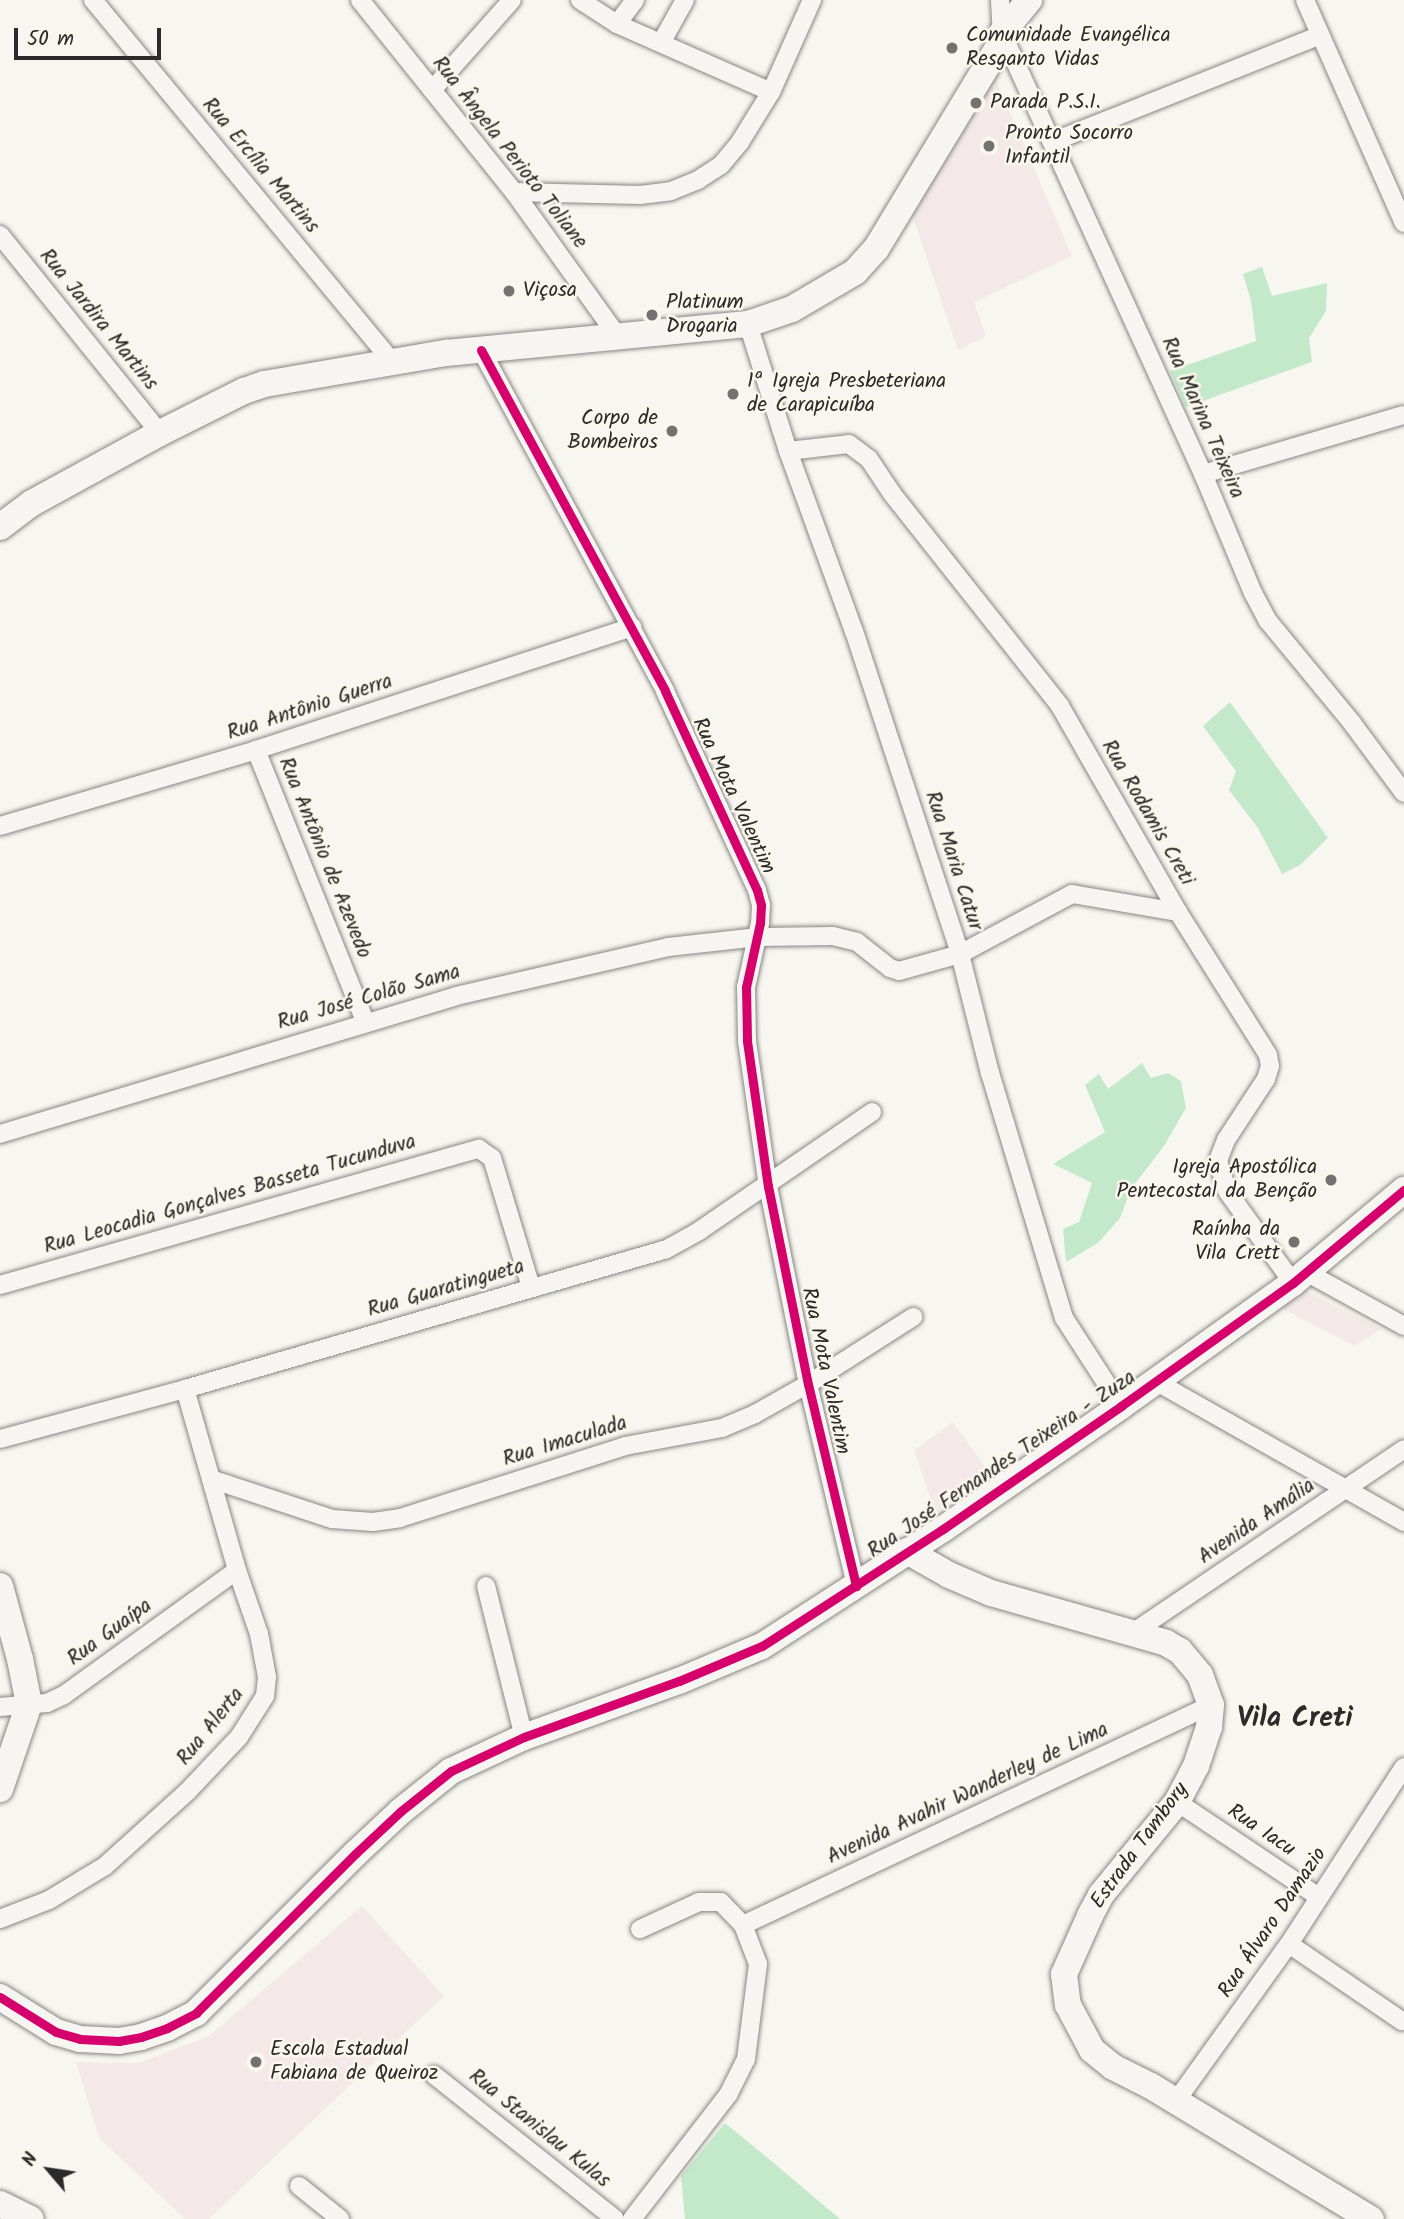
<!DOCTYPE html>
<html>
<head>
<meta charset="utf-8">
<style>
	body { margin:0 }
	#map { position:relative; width:1404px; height:2219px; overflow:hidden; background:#f8f6f0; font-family:Kalam,sans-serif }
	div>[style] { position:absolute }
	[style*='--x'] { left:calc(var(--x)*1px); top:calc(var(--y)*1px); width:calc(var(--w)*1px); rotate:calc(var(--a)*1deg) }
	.built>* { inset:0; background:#f4e9e8 }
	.green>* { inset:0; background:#c4e9ca }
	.roads { filter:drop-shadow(0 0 2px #878684) drop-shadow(0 0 2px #878684) }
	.street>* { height:18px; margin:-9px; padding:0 9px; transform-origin:9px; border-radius:9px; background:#f6f5f1 }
	.secondary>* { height:26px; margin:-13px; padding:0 13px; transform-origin:13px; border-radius:13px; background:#f6f5f1 }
	.cycleway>* { height:9px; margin:-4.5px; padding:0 4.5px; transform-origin:4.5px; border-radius:4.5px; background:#d6006c }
	.dots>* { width:19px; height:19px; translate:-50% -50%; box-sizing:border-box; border:4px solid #fbf7ec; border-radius:50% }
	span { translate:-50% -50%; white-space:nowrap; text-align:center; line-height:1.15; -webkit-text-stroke:5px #fbf7ec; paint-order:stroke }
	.poi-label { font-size:21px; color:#2b2b2b }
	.left { translate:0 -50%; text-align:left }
	.right { translate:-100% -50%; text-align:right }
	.street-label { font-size:21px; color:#2b2b2b }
	.district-label { font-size:28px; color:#2b2b2b; font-weight:700 }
	.north { position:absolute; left:14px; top:2135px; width:70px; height:70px; -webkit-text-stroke:5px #fbf7ec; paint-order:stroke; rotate:299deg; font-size:19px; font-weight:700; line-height:28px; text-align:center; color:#2b2b2b }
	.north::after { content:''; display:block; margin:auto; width:24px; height:32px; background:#2b2b2b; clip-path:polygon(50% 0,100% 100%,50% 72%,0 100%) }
	.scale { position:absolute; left:14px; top:28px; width:147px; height:32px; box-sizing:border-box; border:4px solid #2b2b2b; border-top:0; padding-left:9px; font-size:21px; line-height:24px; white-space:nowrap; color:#2b2b2b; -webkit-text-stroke:5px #fbf7ec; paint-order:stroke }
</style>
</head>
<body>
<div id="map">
	<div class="built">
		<i style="clip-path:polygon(995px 78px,1072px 256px,974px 302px,986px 336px,958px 350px,912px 215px)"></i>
		<i style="clip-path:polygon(1301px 1288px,1381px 1329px,1355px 1346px,1281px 1308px)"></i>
		<i style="clip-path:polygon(953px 1422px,991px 1475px,935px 1512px,914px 1450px)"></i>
		<i style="clip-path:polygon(362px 1906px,444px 1996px,209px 2219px,185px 2219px,99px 2138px,76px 2062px,138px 2063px,209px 2036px)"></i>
	</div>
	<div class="green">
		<i style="clip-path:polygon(1262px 267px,1272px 296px,1327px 283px,1326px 311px,1309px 338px,1312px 362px,1186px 407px,1170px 371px,1256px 341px,1251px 301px,1243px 274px)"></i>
		<i style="clip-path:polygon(1230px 702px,1328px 838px,1300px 865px,1282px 874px,1258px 828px,1229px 790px,1236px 771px,1203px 726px)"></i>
		<i style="clip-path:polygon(1142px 1063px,1151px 1078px,1168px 1073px,1181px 1081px,1186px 1108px,1164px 1146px,1131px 1189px,1120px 1218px,1098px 1243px,1066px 1262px,1063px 1229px,1079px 1222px,1092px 1183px,1053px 1164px,1105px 1132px,1085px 1085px,1099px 1074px,1108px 1089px)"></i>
		<i style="clip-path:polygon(725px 2123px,775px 2164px,840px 2219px,685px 2219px,681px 2176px)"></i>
	</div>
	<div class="roads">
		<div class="street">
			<i style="--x:93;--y:0;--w:469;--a:50.4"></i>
			<i style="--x:360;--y:0;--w:246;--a:51.3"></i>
			<i style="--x:514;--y:192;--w:180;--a:54.3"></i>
			<i style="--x:580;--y:0;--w:44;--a:33"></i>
			<i style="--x:617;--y:24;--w:168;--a:23.8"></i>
			<i style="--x:1000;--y:0;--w:33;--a:87"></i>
			<i style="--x:1002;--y:33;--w:485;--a:65.5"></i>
			<i style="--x:1203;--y:474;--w:129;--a:67.2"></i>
			<i style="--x:1253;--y:593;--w:32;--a:62"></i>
			<i style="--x:1268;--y:621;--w:132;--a:50.5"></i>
			<i style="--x:1352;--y:723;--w:87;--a:53.4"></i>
			<i style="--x:1305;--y:0;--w:244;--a:66.1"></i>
			<i style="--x:617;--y:24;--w:30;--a:-53"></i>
			<i style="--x:661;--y:43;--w:49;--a:-60.8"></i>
			<i style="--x:432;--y:90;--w:120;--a:-48.4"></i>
			<i style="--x:1052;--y:142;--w:286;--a:-21.7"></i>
			<i style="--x:514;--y:192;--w:126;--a:1.4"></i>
			<i style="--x:640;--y:195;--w:31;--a:-7"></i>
			<i style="--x:671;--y:191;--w:29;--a:-22"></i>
			<i style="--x:698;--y:180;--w:27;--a:-33"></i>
			<i style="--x:721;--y:165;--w:30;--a:-50"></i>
			<i style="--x:740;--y:142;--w:59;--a:-58.2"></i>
			<i style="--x:771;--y:92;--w:101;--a:-66"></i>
			<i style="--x:0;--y:235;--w:255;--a:51.1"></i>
			<i style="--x:748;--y:324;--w:133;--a:72.5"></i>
			<i style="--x:788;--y:451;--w:192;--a:69.9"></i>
			<i style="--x:854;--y:631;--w:340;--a:71.8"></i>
			<i style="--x:960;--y:954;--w:123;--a:75.9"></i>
			<i style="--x:990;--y:1073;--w:256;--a:73.2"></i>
			<i style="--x:1064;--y:1318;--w:105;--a:57.1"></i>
			<i style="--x:481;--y:350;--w:387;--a:61.6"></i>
			<i style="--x:665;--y:691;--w:219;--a:65.2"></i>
			<i style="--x:757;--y:890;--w:16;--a:75"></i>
			<i style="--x:761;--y:905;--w:18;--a:93"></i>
			<i style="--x:760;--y:923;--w:66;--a:102.3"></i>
			<i style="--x:746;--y:987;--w:54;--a:88.9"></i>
			<i style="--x:747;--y:1041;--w:147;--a:81.8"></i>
			<i style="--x:768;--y:1186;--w:202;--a:78.6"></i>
			<i style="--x:808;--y:1384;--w:208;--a:76.6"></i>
			<i style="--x:788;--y:451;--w:61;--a:-6.5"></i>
			<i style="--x:849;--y:444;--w:25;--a:37"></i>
			<i style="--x:869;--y:459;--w:43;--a:56.3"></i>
			<i style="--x:893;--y:495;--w:269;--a:51.6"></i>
			<i style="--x:1060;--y:706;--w:237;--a:60.2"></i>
			<i style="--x:1178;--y:912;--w:169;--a:57.8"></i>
			<i style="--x:1268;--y:1055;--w:11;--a:80"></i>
			<i style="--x:1270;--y:1066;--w:14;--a:107"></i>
			<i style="--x:1266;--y:1079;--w:73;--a:123.3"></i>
			<i style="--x:1226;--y:1140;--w:22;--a:111"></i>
			<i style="--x:1218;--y:1161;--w:31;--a:73"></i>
			<i style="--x:1227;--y:1191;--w:113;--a:54.3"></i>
			<i style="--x:1203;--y:474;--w:209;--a:-16.4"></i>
			<i style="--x:256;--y:750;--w:292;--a:68.1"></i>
			<i style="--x:0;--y:826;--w:267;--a:-16.5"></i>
			<i style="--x:256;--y:750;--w:396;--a:-18.1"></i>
			<i style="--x:0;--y:1134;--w:476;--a:-16.8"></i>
			<i style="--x:456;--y:996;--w:218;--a:-13"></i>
			<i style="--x:668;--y:947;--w:91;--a:-6.3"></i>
			<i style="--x:758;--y:937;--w:75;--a:-0.8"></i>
			<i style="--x:833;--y:936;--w:25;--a:14"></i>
			<i style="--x:857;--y:942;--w:42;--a:38.2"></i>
			<i style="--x:890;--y:968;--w:9;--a:18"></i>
			<i style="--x:899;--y:971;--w:63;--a:-15.6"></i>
			<i style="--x:960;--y:954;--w:127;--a:-28.2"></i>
			<i style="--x:1072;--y:894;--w:108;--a:9.6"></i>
			<i style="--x:1306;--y:1272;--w:112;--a:28.9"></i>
			<i style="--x:0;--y:1285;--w:498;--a:-15.9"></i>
			<i style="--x:479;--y:1149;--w:16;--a:35"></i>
			<i style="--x:492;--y:1158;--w:135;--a:73.2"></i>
			<i style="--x:1155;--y:1381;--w:286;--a:29.5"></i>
			<i style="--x:0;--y:1439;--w:192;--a:-15.1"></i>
			<i style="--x:185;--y:1389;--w:500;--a:-16.2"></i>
			<i style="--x:665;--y:1250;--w:39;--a:-29"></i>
			<i style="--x:699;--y:1231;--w:210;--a:-34.5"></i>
			<i style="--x:211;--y:1479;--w:127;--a:18.3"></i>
			<i style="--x:332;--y:1519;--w:41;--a:4.2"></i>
			<i style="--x:373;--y:1522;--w:27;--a:-8"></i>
			<i style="--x:400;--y:1518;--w:236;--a:-17.7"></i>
			<i style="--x:625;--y:1446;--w:99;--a:-10.5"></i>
			<i style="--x:722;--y:1428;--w:36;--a:-23"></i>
			<i style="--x:755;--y:1414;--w:61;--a:-29.5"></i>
			<i style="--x:808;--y:1384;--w:125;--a:-32.5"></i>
			<i style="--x:486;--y:1586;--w:156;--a:75.9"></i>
			<i style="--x:1134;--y:1632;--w:326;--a:-34.1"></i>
			<i style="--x:0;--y:1707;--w:47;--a:-4.9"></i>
			<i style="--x:47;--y:1703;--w:19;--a:-25"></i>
			<i style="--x:64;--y:1695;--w:213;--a:-35.8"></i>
			<i style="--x:1177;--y:1802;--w:171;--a:33.8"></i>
			<i style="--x:0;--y:1919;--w:53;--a:-21.2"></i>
			<i style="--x:49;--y:1900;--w:66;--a:-31.3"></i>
			<i style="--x:105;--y:1866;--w:110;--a:-42.1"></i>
			<i style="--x:187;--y:1792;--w:76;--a:-46.6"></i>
			<i style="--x:239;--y:1737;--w:49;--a:-57.6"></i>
			<i style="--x:265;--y:1696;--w:19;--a:-84"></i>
			<i style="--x:267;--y:1677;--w:44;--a:-100.5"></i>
			<i style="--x:259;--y:1634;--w:68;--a:-109"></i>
			<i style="--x:237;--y:1570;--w:188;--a:-106"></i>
			<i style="--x:743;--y:1925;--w:517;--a:-25.18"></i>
			<i style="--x:1289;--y:1944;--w:137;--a:34.3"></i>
			<i style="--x:434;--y:2075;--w:231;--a:38.5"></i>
			<i style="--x:1176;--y:2101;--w:193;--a:-54.3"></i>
			<i style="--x:1289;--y:1944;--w:211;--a:-57"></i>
			<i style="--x:299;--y:2186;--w:53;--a:38.8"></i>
			<i style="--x:632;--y:2219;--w:157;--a:-52.3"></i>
			<i style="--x:728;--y:2095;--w:40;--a:-63.4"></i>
			<i style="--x:746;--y:2059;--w:96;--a:-82.8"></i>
			<i style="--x:758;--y:1964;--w:42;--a:-111"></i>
			<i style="--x:743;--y:1925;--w:32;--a:-134"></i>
			<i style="--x:721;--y:1902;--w:22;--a:180"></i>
			<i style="--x:699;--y:1902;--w:65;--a:155.4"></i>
		</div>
		<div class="secondary">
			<i style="--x:0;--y:527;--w:40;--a:-37"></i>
			<i style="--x:32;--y:503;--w:146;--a:-28.7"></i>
			<i style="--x:160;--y:433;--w:94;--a:-26.6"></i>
			<i style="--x:244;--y:391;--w:21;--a:-19"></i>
			<i style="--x:264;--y:384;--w:185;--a:-9.7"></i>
			<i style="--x:446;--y:353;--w:303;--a:-5.5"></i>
			<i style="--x:748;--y:324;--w:46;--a:-18.8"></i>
			<i style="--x:792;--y:309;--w:73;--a:-30.4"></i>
			<i style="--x:855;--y:272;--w:31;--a:-48"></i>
			<i style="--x:876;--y:249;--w:240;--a:-58.8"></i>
			<i style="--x:1000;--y:44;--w:11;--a:-80"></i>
			<i style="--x:1002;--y:33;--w:43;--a:-50.7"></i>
			<i style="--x:907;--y:1551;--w:48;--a:29.7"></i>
			<i style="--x:949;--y:1575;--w:46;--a:23.2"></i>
			<i style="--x:991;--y:1593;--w:182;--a:15.9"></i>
			<i style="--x:1166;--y:1643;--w:16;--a:30"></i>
			<i style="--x:1180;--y:1651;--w:31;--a:50"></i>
			<i style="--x:1200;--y:1675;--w:32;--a:70"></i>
			<i style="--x:1211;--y:1705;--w:22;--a:95"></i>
			<i style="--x:1209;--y:1727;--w:41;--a:108.4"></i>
			<i style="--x:1196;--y:1766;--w:41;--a:117.8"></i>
			<i style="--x:1177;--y:1802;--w:120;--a:129.3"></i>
			<i style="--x:1101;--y:1895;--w:24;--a:118"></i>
			<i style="--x:1090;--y:1916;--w:64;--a:114.1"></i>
			<i style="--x:1064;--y:1974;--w:31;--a:83"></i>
			<i style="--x:1068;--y:2005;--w:51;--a:61.9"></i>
			<i style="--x:1092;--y:2050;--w:27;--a:39"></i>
			<i style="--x:1113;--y:2067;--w:42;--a:26.6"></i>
			<i style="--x:1151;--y:2086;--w:257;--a:31.2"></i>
			<i style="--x:0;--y:1586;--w:76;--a:74.7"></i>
			<i style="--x:20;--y:1659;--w:46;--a:78.7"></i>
			<i style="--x:29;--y:1704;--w:90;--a:108.8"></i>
			<i style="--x:0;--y:1997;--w:66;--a:32"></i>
			<i style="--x:56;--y:2032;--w:25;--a:16"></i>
			<i style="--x:80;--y:2039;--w:39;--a:3"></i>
			<i style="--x:119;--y:2041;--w:22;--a:-10"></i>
			<i style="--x:141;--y:2037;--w:28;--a:-19"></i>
			<i style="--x:167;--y:2028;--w:33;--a:-27"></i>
			<i style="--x:196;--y:2013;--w:225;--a:-45"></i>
			<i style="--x:355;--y:1854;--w:63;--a:-43.1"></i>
			<i style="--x:401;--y:1811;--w:64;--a:-38.7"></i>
			<i style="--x:451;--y:1771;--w:81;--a:-25"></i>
			<i style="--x:524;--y:1737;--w:165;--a:-19.9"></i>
			<i style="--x:679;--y:1681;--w:90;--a:-22.9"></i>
			<i style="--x:762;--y:1646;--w:216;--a:-32.9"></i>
			<i style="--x:943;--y:1529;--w:216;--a:-34.6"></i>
			<i style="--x:1121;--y:1406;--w:211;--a:-35.6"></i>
			<i style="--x:1293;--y:1283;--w:145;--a:-40"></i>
			<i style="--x:0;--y:2204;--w:34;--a:26"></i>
		</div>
	</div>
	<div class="cycleway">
		<i style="--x:481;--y:350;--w:387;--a:61.6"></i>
		<i style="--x:665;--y:691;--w:219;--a:65.2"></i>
		<i style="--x:757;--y:890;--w:16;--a:75"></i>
		<i style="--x:761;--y:905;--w:18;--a:93"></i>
		<i style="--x:760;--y:923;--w:66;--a:102.3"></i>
		<i style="--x:746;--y:987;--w:54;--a:88.9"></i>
		<i style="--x:747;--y:1041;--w:147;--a:81.8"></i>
		<i style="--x:768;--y:1186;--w:202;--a:78.6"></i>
		<i style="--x:808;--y:1384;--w:208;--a:76.6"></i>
		<i style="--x:0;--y:1997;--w:66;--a:32"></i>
		<i style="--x:56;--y:2032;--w:25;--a:16"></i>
		<i style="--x:80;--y:2039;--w:39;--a:3"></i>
		<i style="--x:119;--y:2041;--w:22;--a:-10"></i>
		<i style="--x:141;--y:2037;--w:28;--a:-19"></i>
		<i style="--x:167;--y:2028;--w:33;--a:-27"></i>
		<i style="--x:196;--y:2013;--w:225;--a:-45"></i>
		<i style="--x:355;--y:1854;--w:63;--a:-43.1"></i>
		<i style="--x:401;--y:1811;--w:64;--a:-38.7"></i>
		<i style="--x:451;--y:1771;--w:81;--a:-25"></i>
		<i style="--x:524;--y:1737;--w:165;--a:-19.9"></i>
		<i style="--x:679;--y:1681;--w:90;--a:-22.9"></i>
		<i style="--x:762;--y:1646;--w:216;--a:-32.9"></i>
		<i style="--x:943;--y:1529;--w:216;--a:-34.6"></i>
		<i style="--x:1121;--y:1406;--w:211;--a:-35.6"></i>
		<i style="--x:1293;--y:1283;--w:145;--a:-40"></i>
	</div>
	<div class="dots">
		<i style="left:952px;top:48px;background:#737270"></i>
		<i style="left:976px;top:103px;background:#737270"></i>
		<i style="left:989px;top:146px;background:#737270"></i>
		<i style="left:509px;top:291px;background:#737270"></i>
		<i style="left:652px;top:315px;background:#737270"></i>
		<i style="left:733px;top:394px;background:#737270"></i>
		<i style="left:672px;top:431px;background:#737270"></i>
		<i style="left:1331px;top:1180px;background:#737270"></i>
		<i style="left:1294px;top:1242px;background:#737270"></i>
		<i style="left:256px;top:2062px;background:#737270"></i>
	</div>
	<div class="poi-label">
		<span class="left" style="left:966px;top:48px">Comunidade Evangélica<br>Resganto Vidas</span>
		<span class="left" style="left:990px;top:103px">Parada P.S.I.</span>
		<span class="left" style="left:1005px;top:146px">Pronto Socorro<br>Infantil</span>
		<span class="left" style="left:523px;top:291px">Viçosa</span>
		<span class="left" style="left:666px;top:315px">Platinum<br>Drogaria</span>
		<span class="left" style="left:747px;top:394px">1ª Igreja Presbeteriana<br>de Carapicuíba</span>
		<span class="right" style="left:658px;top:431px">Corpo de<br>Bombeiros</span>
		<span class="right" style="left:1317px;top:1180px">Igreja Apostólica<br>Pentecostal da Benção</span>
		<span class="right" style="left:1280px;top:1242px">Raínha da<br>Vila Crett</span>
		<span class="left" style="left:270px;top:2062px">Escola Estadual<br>Fabiana de Queiroz</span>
	</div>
	<div class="street-label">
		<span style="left:509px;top:153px;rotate:52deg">Rua Ângela Perioto Toliane</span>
		<span style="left:260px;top:166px;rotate:50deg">Rua Ercília Martins</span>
		<span style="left:98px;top:320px;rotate:51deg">Rua Jardira Martins</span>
		<span style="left:1202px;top:418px;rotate:66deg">Rua Marina Teixeira</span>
		<span style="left:310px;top:708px;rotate:-18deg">Rua Antônio Guerra</span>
		<span style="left:733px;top:796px;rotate:65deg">Rua Mota Valentim</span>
		<span style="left:1147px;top:813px;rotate:60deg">Rua Rodamis Creti</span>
		<span style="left:324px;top:858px;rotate:68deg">Rua Antônio de Azevedo</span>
		<span style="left:953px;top:861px;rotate:72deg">Rua Maria Catur</span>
		<span style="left:369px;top:998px;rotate:-16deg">Rua José Colão Sama</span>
		<span style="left:230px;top:1195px;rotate:-16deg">Rua Leocadia Gonçalves Basseta Tucunduva</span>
		<span style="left:446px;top:1289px;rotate:-16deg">Rua Guaratingueta</span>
		<span style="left:825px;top:1371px;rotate:78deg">Rua Mota Valentim</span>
		<span style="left:565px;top:1442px;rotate:-17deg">Rua Imaculada</span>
		<span style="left:1002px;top:1465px;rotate:-34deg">Rua José Fernandes Teixeira - Zuza</span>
		<span style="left:1257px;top:1522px;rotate:-34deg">Avenida Amália</span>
		<span style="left:110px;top:1633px;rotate:-36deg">Rua Guaípa</span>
		<span style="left:211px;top:1727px;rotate:-51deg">Rua Alerta</span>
		<span style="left:968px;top:1794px;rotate:-25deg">Avenida Avahir Wanderley de Lima</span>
		<span style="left:1261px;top:1831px;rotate:34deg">Rua Iacu</span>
		<span style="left:1140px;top:1846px;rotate:-54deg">Estrada Tambory</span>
		<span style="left:1273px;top:1923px;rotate:-56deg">Rua Álvaro Damazio</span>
		<span style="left:539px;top:2129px;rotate:39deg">Rua Stanislau Kulas</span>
	</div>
	<div class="district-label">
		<span style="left:1295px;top:1719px">Vila Creti</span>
	</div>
	<div class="north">N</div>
	<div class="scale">50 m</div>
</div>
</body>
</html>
